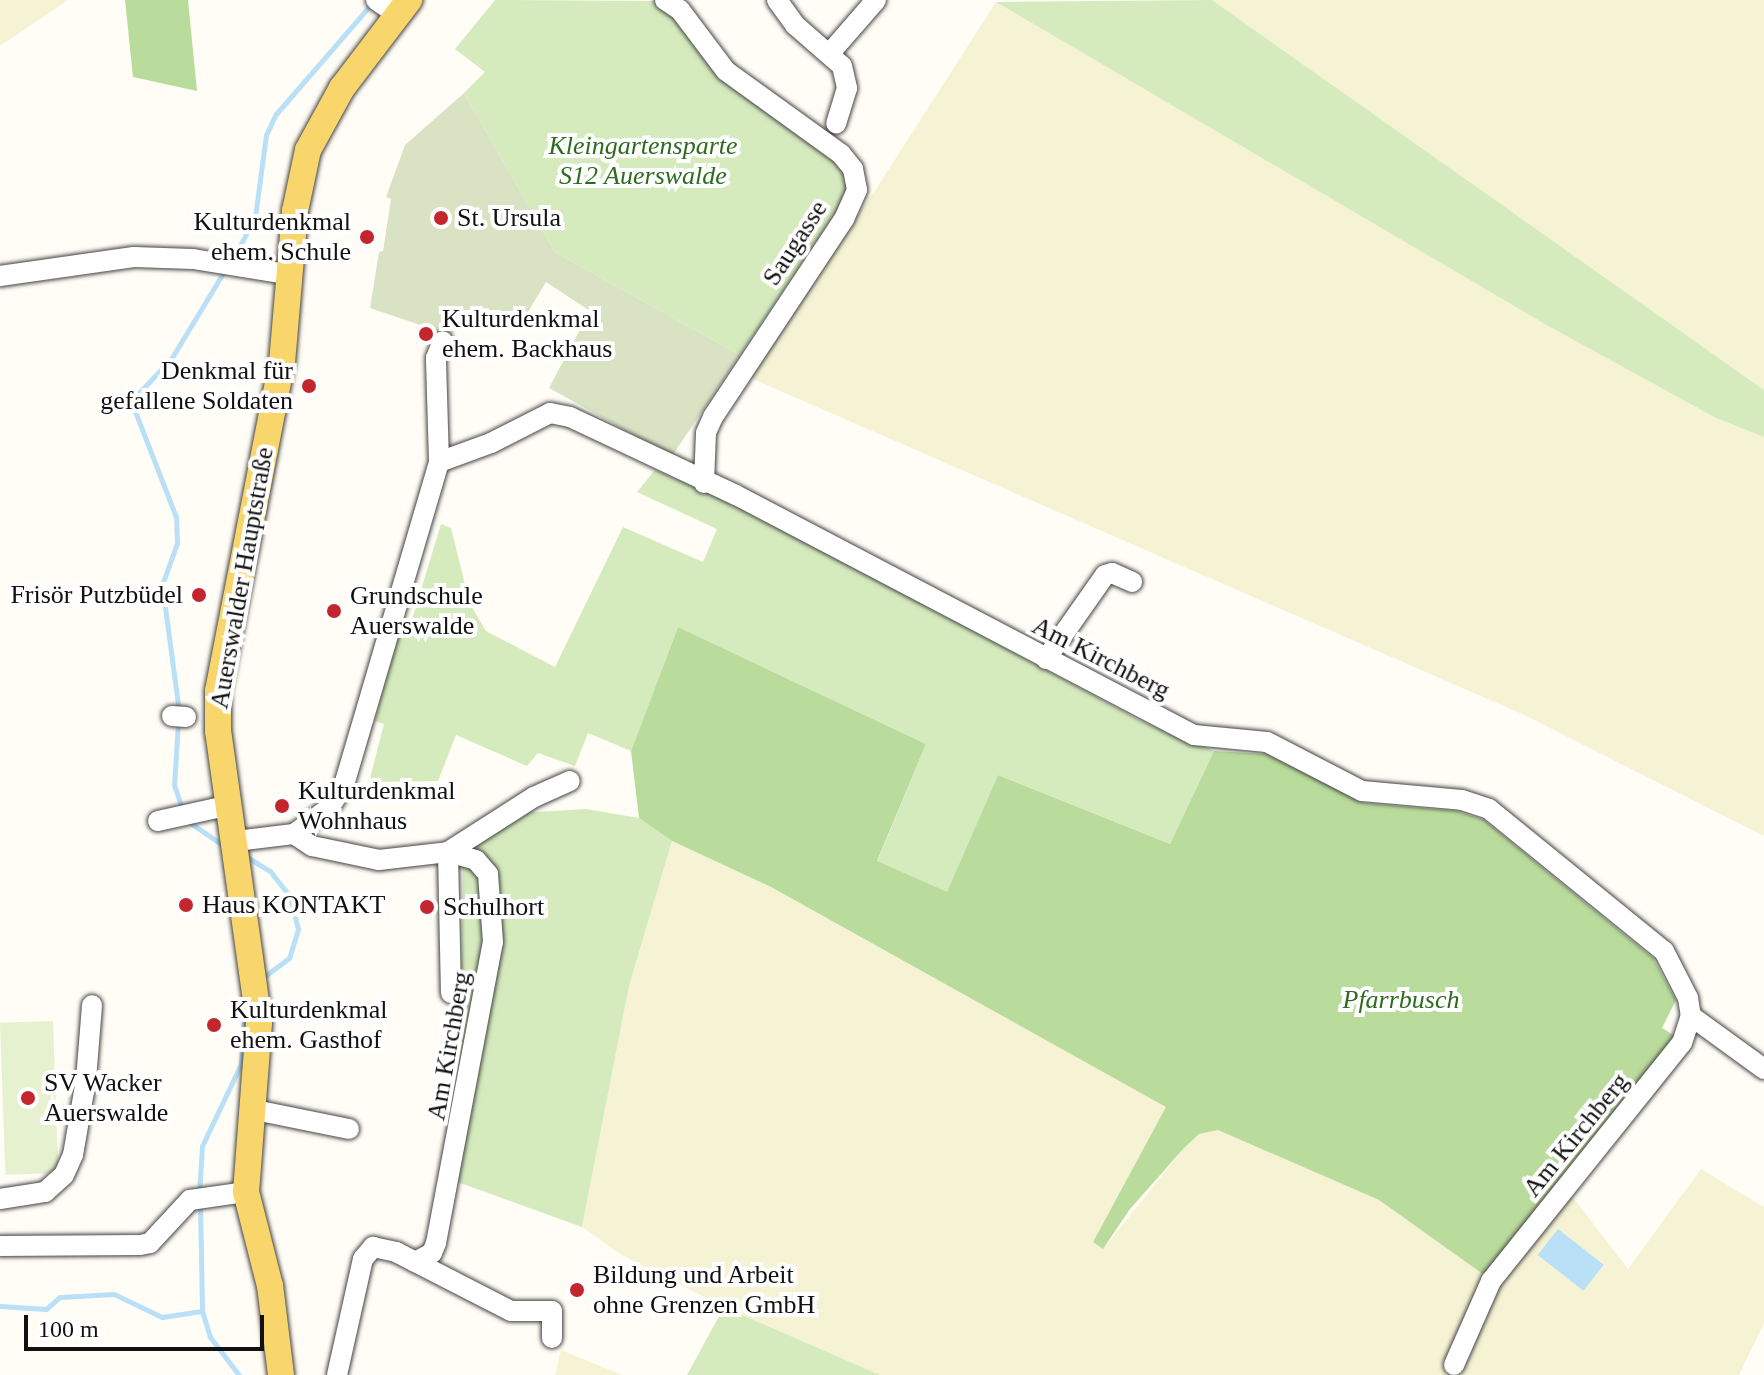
<!DOCTYPE html>
<html>
<head>
<meta charset="utf-8">
<style>
	body { margin:0 }
	#map { position:relative; width:1764px; height:1375px; overflow:hidden; background:#fffdf5; font-family:"Times New Roman",serif }
	div>[style] { position:absolute }
	[style*='--x'] { left:calc(var(--x)*1px); top:calc(var(--y)*1px); width:calc(var(--w)*1px); rotate:calc(var(--a)*1deg) }
	.farmland>* { inset:0; background:#f6f3d4 }
	.green>* { inset:0; background:#d5ebbd }
	.forest>* { inset:0; background:#b9dc9c }
	.cemetery>* { inset:0; background:#d9e3c4 }
	.pitch>* { inset:0; background:#e6f2cf; transform-origin:0 0 }
	.water>* { inset:0; background:#b9e0f7; transform-origin:0 0 }
	.stream>* { height:5px; margin:-2.5px; padding:0 2.5px; transform-origin:2.5px; border-radius:2.5px; background:#b9e0f7 }
	.roads { filter:drop-shadow(0 0 2px #444) drop-shadow(0 0 2px #444) }
	.minor>* { height:20px; margin:-10px; padding:0 10px; transform-origin:10px; border-radius:10px; background:#fff }
	.major>* { height:26px; margin:-13px; padding:0 13px; transform-origin:13px; border-radius:13px; background:#f9d66b }
	.dots>* { width:22px; height:22px; translate:-50% -50%; box-sizing:border-box; border:4px solid #fff; border-radius:50% }
	span { translate:-50% -50%; white-space:nowrap; text-align:center; line-height:1.15; -webkit-text-stroke:8px #fff; paint-order:stroke }
	.park-label { font-size:26px; color:#2f6b1f; font-style:italic }
	.poi-label { font-size:26px; color:#111 }
	.left { translate:0 -50%; text-align:left }
	.right { translate:-100% -50%; text-align:right }
	.street-label { font-size:26px; color:#111 }
	.scale { position:absolute; left:24px; top:1315px; width:240px; height:36px; box-sizing:border-box; border:4px solid #111; border-top:0; padding-left:10px; font-size:24px; line-height:28px; white-space:nowrap; color:#111; -webkit-text-stroke:6px #fff; paint-order:stroke }
</style>
</head>
<body>
<div id="map">
	<div class="farmland">
		<i style="clip-path:polygon(0 0,68px 0,0 46px)"></i>
		<i style="clip-path:polygon(1212px 0,1764px 0,1764px 390px)"></i>
		<i style="clip-path:polygon(996px 2px,1550px 327px,1716px 418px,1764px 437px,1764px 836px,1522px 714px,755px 380px,746px 371px,876px 189px)"></i>
		<i style="clip-path:polygon(672px 841px,771px 887px,1167px 1107px,1093px 1242px,1103px 1249px,1184px 1148px,1199px 1134px,1218px 1129px,1379px 1200px,1486px 1276px,1557px 1186px,1575px 1200px,1628px 1269px,1701px 1169px,1764px 1207px,1764px 1323px,1739px 1375px,880px 1375px,724px 1307px,620px 1254px,582px 1227px,629px 986px)"></i>
		<i style="clip-path:polygon(561px 1350px,622px 1375px,555px 1375px)"></i>
	</div>
	<div class="green">
		<i style="clip-path:polygon(495px 0,653px 1px,678px 15px,843px 162px,850px 191px,740px 355px,555px 252px,464px 93px,485px 72px,455px 49px)"></i>
		<i style="clip-path:polygon(1212px 0,1764px 390px,1764px 437px,1716px 418px,1550px 327px,996px 2px)"></i>
		<i style="clip-path:polygon(655px 470px,742px 507px,1141px 721px,1214px 751px,1170px 844px,998px 775px,947px 893px,877px 862px,926px 744px,678px 627px,631px 751px,588px 733px,575px 766px,538px 753px,527px 766px,456px 735px,438px 781px,369px 782px,384px 724px,375px 721px,392px 651px,401px 629px,411px 623px,441px 524px,451px 528px,470px 604px,486px 631px,555px 667px,623px 527px,703px 562px,717px 529px,637px 492px)"></i>
		<i style="clip-path:polygon(586px 809px,639px 818px,672px 841px,629px 986px,582px 1227px,449px 1179px,461px 1040px,463px 854px,505px 814px)"></i>
		<i style="clip-path:polygon(724px 1307px,880px 1375px,687px 1375px)"></i>
	</div>
	<div class="forest">
		<i style="clip-path:polygon(125px 0,188px 0,197px 91px,133px 77px)"></i>
		<i style="clip-path:polygon(678px 627px,926px 744px,877px 861px,947px 892px,998px 775px,1170px 844px,1214px 751px,1267px 754px,1364px 803px,1457px 811px,1484px 820px,1653px 958px,1676px 1000px,1662px 1028px,1675px 1036px,1487px 1277px,1379px 1200px,1218px 1130px,1199px 1134px,1184px 1148px,1130px 1209px,1103px 1249px,1093px 1242px,1166px 1107px,771px 887px,672px 841px,639px 818px,631px 751px)"></i>
	</div>
	<div class="cemetery">
		<i style="clip-path:polygon(464px 93px,555px 252px,740px 355px,672px 456px,549px 388px,590px 311px,546px 282px,522px 322px,500px 310px,463px 310px,449px 342px,423px 326px,370px 308px,379px 252px,383px 251px,391px 199px,386px 197px,405px 145px)"></i>
	</div>
	<div class="pitch">
		<i style="left:53px;top:1021px;width:152px;height:53px;rotate:88deg"></i>
	</div>
	<div class="water">
		<i style="left:1558px;top:1229px;width:58px;height:33px;rotate:38deg"></i>
	</div>
	<div class="stream">
		<i style="--x:233;--y:259;--w:47;--a:-62.4"></i>
		<i style="--x:255;--y:217;--w:83;--a:-82.4"></i>
		<i style="--x:266;--y:135;--w:23;--a:-65"></i>
		<i style="--x:276;--y:114;--w:148;--a:-49.1"></i>
		<i style="--x:179;--y:712;--w:128;--a:-97.6"></i>
		<i style="--x:162;--y:585;--w:45;--a:-70.3"></i>
		<i style="--x:177;--y:543;--w:26;--a:-92"></i>
		<i style="--x:176;--y:517;--w:124;--a:-111.2"></i>
		<i style="--x:131;--y:401;--w:58;--a:-46.4"></i>
		<i style="--x:171;--y:359;--w:104;--a:-58.8"></i>
		<i style="--x:178;--y:722;--w:63;--a:93.6"></i>
		<i style="--x:174;--y:785;--w:28;--a:71"></i>
		<i style="--x:186;--y:820;--w:50;--a:34.3"></i>
		<i style="--x:244;--y:855;--w:31;--a:32"></i>
		<i style="--x:270;--y:871;--w:33;--a:52"></i>
		<i style="--x:290;--y:897;--w:33;--a:76"></i>
		<i style="--x:298;--y:929;--w:30;--a:107"></i>
		<i style="--x:289;--y:958;--w:35;--a:143"></i>
		<i style="--x:199;--y:1194;--w:48;--a:-86.4"></i>
		<i style="--x:202;--y:1146;--w:91;--a:-64.6"></i>
		<i style="--x:241;--y:1064;--w:70;--a:-86.7"></i>
		<i style="--x:200;--y:1204;--w:107;--a:88.9"></i>
		<i style="--x:202;--y:1311;--w:27;--a:73"></i>
		<i style="--x:210;--y:1337;--w:48;--a:52.7"></i>
		<i style="--x:0;--y:1306;--w:46;--a:3.7"></i>
		<i style="--x:46;--y:1309;--w:18;--a:-41"></i>
		<i style="--x:60;--y:1297;--w:54;--a:-3.2"></i>
		<i style="--x:114;--y:1294;--w:53;--a:25.6"></i>
		<i style="--x:162;--y:1317;--w:40;--a:-8.5"></i>
	</div>
	<div class="roads">
		<div class="minor">
			<i style="--x:376;--y:0;--w:27;--a:34"></i>
			<i style="--x:665;--y:0;--w:18;--a:34"></i>
			<i style="--x:680;--y:10;--w:76;--a:53"></i>
			<i style="--x:726;--y:71;--w:142;--a:35.8"></i>
			<i style="--x:841;--y:154;--w:19;--a:51"></i>
			<i style="--x:853;--y:169;--w:21;--a:79"></i>
			<i style="--x:857;--y:190;--w:32;--a:114"></i>
			<i style="--x:844;--y:219;--w:237;--a:123.5"></i>
			<i style="--x:713;--y:417;--w:17;--a:114"></i>
			<i style="--x:706;--y:433;--w:50;--a:92.3"></i>
			<i style="--x:777;--y:0;--w:31;--a:54"></i>
			<i style="--x:795;--y:25;--w:62;--a:41.1"></i>
			<i style="--x:842;--y:66;--w:23;--a:77"></i>
			<i style="--x:847;--y:88;--w:37;--a:107"></i>
			<i style="--x:830;--y:53;--w:70;--a:-49"></i>
			<i style="--x:0;--y:276;--w:135;--a:-8.1"></i>
			<i style="--x:134;--y:257;--w:59;--a:1.9"></i>
			<i style="--x:193;--y:259;--w:100;--a:9.2"></i>
			<i style="--x:439;--y:462;--w:55;--a:-20.1"></i>
			<i style="--x:491;--y:443;--w:66;--a:-27"></i>
			<i style="--x:550;--y:413;--w:20;--a:11"></i>
			<i style="--x:570;--y:417;--w:183;--a:25.2"></i>
			<i style="--x:736;--y:495;--w:517;--a:27.66"></i>
			<i style="--x:1194;--y:735;--w:73;--a:5.5"></i>
			<i style="--x:1267;--y:742;--w:107;--a:27.3"></i>
			<i style="--x:1362;--y:791;--w:100;--a:5.1"></i>
			<i style="--x:1462;--y:800;--w:28;--a:18"></i>
			<i style="--x:1489;--y:809;--w:225;--a:39.1"></i>
			<i style="--x:1664;--y:951;--w:53;--a:62.9"></i>
			<i style="--x:1688;--y:998;--w:18;--a:81"></i>
			<i style="--x:1691;--y:1016;--w:90;--a:36"></i>
			<i style="--x:1046;--y:659;--w:103;--a:-54.9"></i>
			<i style="--x:1105;--y:575;--w:7;--a:-16"></i>
			<i style="--x:1112;--y:573;--w:22;--a:24"></i>
			<i style="--x:172;--y:716;--w:14;--a:4"></i>
			<i style="--x:158;--y:821;--w:74;--a:-12.5"></i>
			<i style="--x:294;--y:834;--w:22;--a:34"></i>
			<i style="--x:312;--y:846;--w:68;--a:11.8"></i>
			<i style="--x:379;--y:860;--w:69;--a:-6.6"></i>
			<i style="--x:448;--y:852;--w:141;--a:88.8"></i>
			<i style="--x:236;--y:841;--w:58;--a:-6.9"></i>
			<i style="--x:294;--y:834;--w:44;--a:-36.6"></i>
			<i style="--x:329;--y:808;--w:27;--a:-57"></i>
			<i style="--x:344;--y:785;--w:337;--a:-73.6"></i>
			<i style="--x:439;--y:462;--w:104;--a:-91.7"></i>
			<i style="--x:436;--y:358;--w:18;--a:-68"></i>
			<i style="--x:448;--y:852;--w:102;--a:-32.6"></i>
			<i style="--x:534;--y:797;--w:39;--a:-24"></i>
			<i style="--x:250;--y:1109;--w:101;--a:11.4"></i>
			<i style="--x:0;--y:1199;--w:46;--a:-8.8"></i>
			<i style="--x:45;--y:1192;--w:25;--a:-42"></i>
			<i style="--x:64;--y:1175;--w:22;--a:-66"></i>
			<i style="--x:73;--y:1155;--w:76;--a:-80.2"></i>
			<i style="--x:86;--y:1080;--w:75;--a:-85.4"></i>
			<i style="--x:0;--y:1246;--w:140;--a:-0.4"></i>
			<i style="--x:140;--y:1245;--w:10;--a:-11"></i>
			<i style="--x:150;--y:1243;--w:59;--a:-47.1"></i>
			<i style="--x:190;--y:1200;--w:57;--a:-8.1"></i>
			<i style="--x:415;--y:1262;--w:19;--a:-28"></i>
			<i style="--x:432;--y:1253;--w:11;--a:-68"></i>
			<i style="--x:436;--y:1243;--w:306;--a:-79.3"></i>
			<i style="--x:493;--y:942;--w:68;--a:-94.2"></i>
			<i style="--x:488;--y:874;--w:18;--a:-131"></i>
			<i style="--x:476;--y:860;--w:29;--a:-164"></i>
			<i style="--x:1454;--y:1365;--w:92;--a:-66.2"></i>
			<i style="--x:1491;--y:1281;--w:305;--a:-51.3"></i>
			<i style="--x:1682;--y:1043;--w:28;--a:-72"></i>
			<i style="--x:337;--y:1375;--w:119;--a:-77.4"></i>
			<i style="--x:363;--y:1259;--w:16;--a:-50"></i>
			<i style="--x:373;--y:1247;--w:24;--a:12"></i>
			<i style="--x:396;--y:1252;--w:129;--a:27.2"></i>
			<i style="--x:511;--y:1311;--w:41;--a:0"></i>
			<i style="--x:552;--y:1311;--w:27;--a:90"></i>
		</div>
		<div class="major">
			<i style="--x:281;--y:1375;--w:90;--a:-97"></i>
			<i style="--x:270;--y:1286;--w:97;--a:-104.3"></i>
			<i style="--x:246;--y:1192;--w:170;--a:-85.6"></i>
			<i style="--x:259;--y:1022;--w:294;--a:-98"></i>
			<i style="--x:218;--y:731;--w:40;--a:-90"></i>
			<i style="--x:218;--y:691;--w:334;--a:-79"></i>
			<i style="--x:282;--y:363;--w:153;--a:-85.1"></i>
			<i style="--x:295;--y:211;--w:62;--a:-78"></i>
			<i style="--x:308;--y:150;--w:71;--a:-61.3"></i>
			<i style="--x:342;--y:88;--w:111;--a:-52.7"></i>
		</div>
	</div>
	<div class="dots">
		<i style="left:441px;top:218px;background:#c4262e"></i>
		<i style="left:367px;top:237px;background:#c4262e"></i>
		<i style="left:426px;top:334px;background:#c4262e"></i>
		<i style="left:309px;top:386px;background:#c4262e"></i>
		<i style="left:199px;top:595px;background:#c4262e"></i>
		<i style="left:334px;top:611px;background:#c4262e"></i>
		<i style="left:282px;top:806px;background:#c4262e"></i>
		<i style="left:186px;top:905px;background:#c4262e"></i>
		<i style="left:427px;top:907px;background:#c4262e"></i>
		<i style="left:214px;top:1025px;background:#c4262e"></i>
		<i style="left:28px;top:1098px;background:#c4262e"></i>
		<i style="left:577px;top:1290px;background:#c4262e"></i>
	</div>
	<div class="park-label">
		<span style="left:643px;top:161px">Kleingartensparte<br>S12 Auerswalde</span>
		<span style="left:1401px;top:1000px">Pfarrbusch</span>
	</div>
	<div class="poi-label">
		<span class="left" style="left:457px;top:218px">St. Ursula</span>
		<span class="right" style="left:351px;top:237px">Kulturdenkmal<br>ehem. Schule</span>
		<span class="left" style="left:442px;top:334px">Kulturdenkmal<br>ehem. Backhaus</span>
		<span class="right" style="left:293px;top:386px">Denkmal für<br>gefallene Soldaten</span>
		<span class="right" style="left:183px;top:595px">Frisör Putzbüdel</span>
		<span class="left" style="left:350px;top:611px">Grundschule<br>Auerswalde</span>
		<span class="left" style="left:298px;top:806px">Kulturdenkmal<br>Wohnhaus</span>
		<span class="left" style="left:202px;top:905px">Haus KONTAKT</span>
		<span class="left" style="left:443px;top:907px">Schulhort</span>
		<span class="left" style="left:230px;top:1025px">Kulturdenkmal<br>ehem. Gasthof</span>
		<span class="left" style="left:44px;top:1098px">SV Wacker<br>Auerswalde</span>
		<span class="left" style="left:593px;top:1290px">Bildung und Arbeit<br>ohne Grenzen GmbH</span>
	</div>
	<div class="street-label">
		<span style="left:795px;top:243px;rotate:-57deg">Saugasse</span>
		<span style="left:242px;top:578px;rotate:-80deg">Auerswalder Hauptstraße</span>
		<span style="left:1101px;top:658px;rotate:27deg">Am Kirchberg</span>
		<span style="left:449px;top:1046px;rotate:-80deg">Am Kirchberg</span>
		<span style="left:1576px;top:1135px;rotate:-51deg">Am Kirchberg</span>
	</div>
	<div class="scale">100 m</div>
</div>
</body>
</html>
